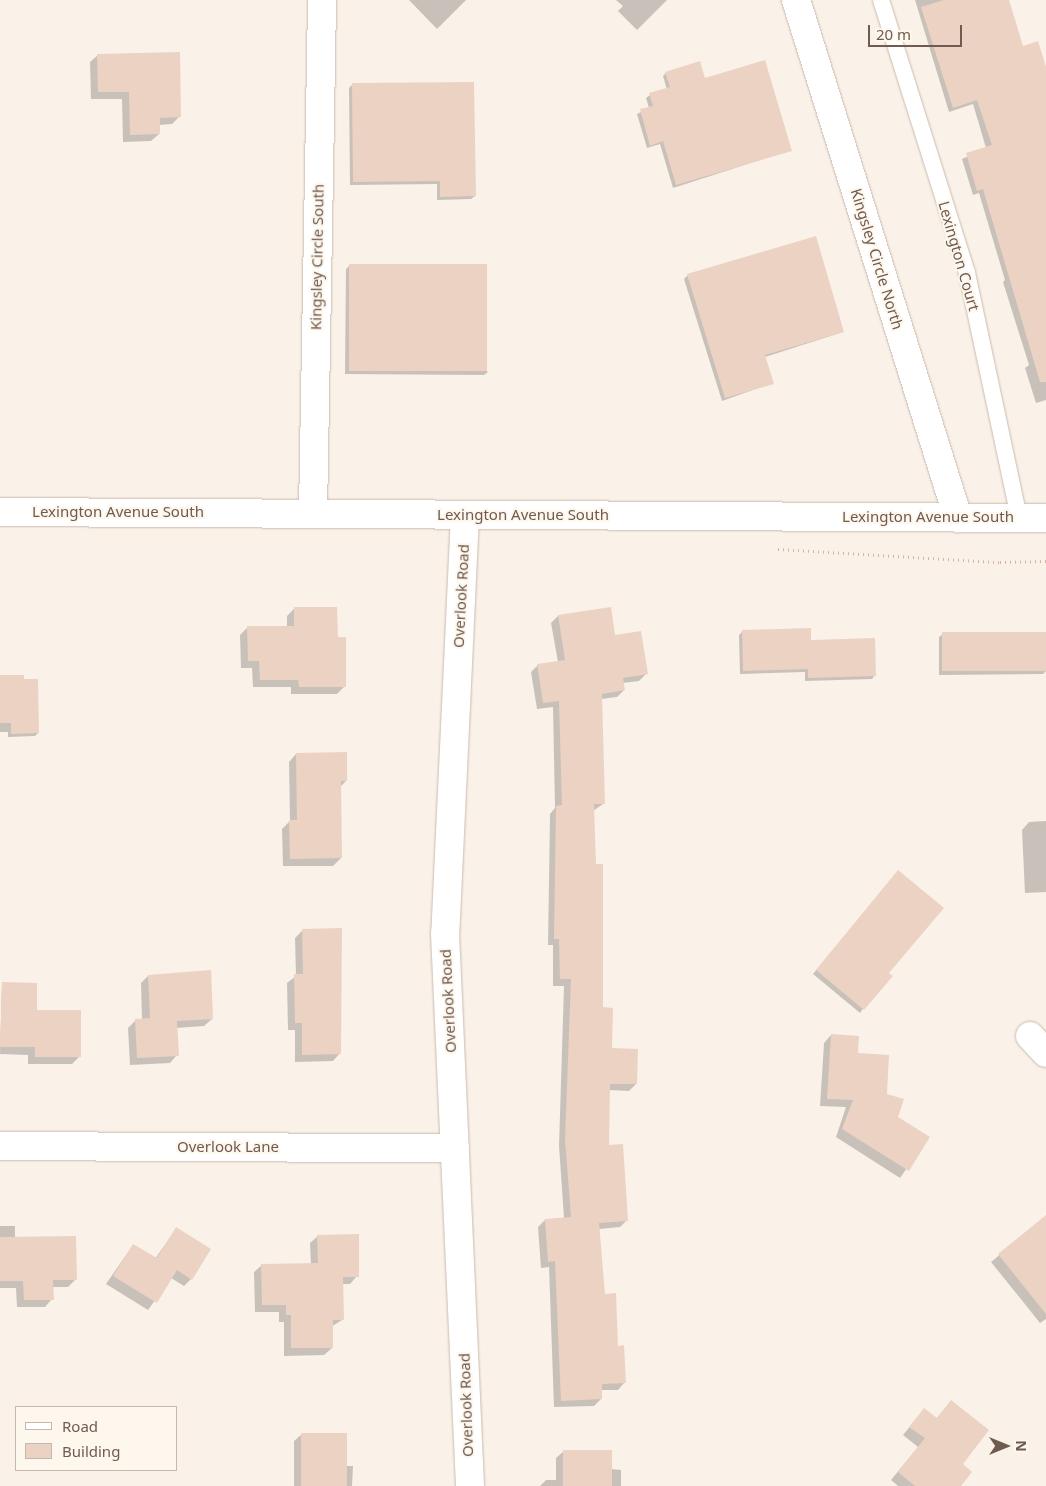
<!DOCTYPE html>
<html>
<head>
<meta charset="utf-8">
<style>
	body { margin:0 }
	#map { position:relative; width:1046px; height:1486px; overflow:hidden; background:#faf2e8; font-family:"Noto Sans",sans-serif }
	div>[style] { position:absolute }
	[style*='--x'] { left:calc(var(--x)*1px); top:calc(var(--y)*1px); width:calc(var(--w)*1px); rotate:calc(var(--a)*1deg) }
	.shadow>* { inset:0; background:#0003 }
	.building>* { inset:0; background:#ecd2c3; transform-origin:0 0 }
	.path>* { height:3px; margin-top:-1.5px; transform-origin:0; background:repeating-linear-gradient(90deg,#d1b5a7 0 1px,transparent 0 5px) }
	.roads { filter:drop-shadow(0 0 1px #cbbab0) drop-shadow(0 0 1px #cbbab0) }
	.service>* { height:16px; margin:-8px; padding:0 8px; transform-origin:8px; border-radius:8px; background:#fff }
	.minor>* { height:28px; margin:-14px; padding:0 14px; transform-origin:14px; border-radius:14px; background:#fff }
	.tertiary>* { height:28px; margin:-14px; padding:0 14px; transform-origin:14px; border-radius:14px; background:#fff }
	span { translate:-50% -50%; white-space:nowrap; text-align:center; line-height:1.15; -webkit-text-stroke:4px #fdf7ee; paint-order:stroke }
	.street-label { font-size:15px; color:#715a4f }
	.legend { position:absolute; left:15px; top:1406px; width:162px; height:65px; box-sizing:border-box; background:#fdf7ee; border:1px solid #c5b8ae; margin:0; padding:6px 9px; list-style:none; font-size:15px; color:#715a4f }
	.legend li { display:flex; align-items:center; gap:10px; height:25px }
	.legend b { width:25px; border:1px solid #c5b8ae }
	.north { position:absolute; left:981px; top:1421px; width:50px; height:50px; -webkit-text-stroke:4px #fdf7ee; paint-order:stroke; rotate:90deg; font-size:14px; font-weight:700; line-height:20px; text-align:center; color:#715a4f }
	.north::after { content:''; display:block; margin:auto; width:18px; height:22px; background:#715a4f; clip-path:polygon(50% 0,100% 100%,50% 72%,0 100%) }
	.scale { position:absolute; left:868px; top:25px; width:94px; height:22px; box-sizing:border-box; border:2px solid #715a4f; border-top:0; padding-left:6px; font-size:15px; line-height:18px; white-space:nowrap; color:#715a4f; -webkit-text-stroke:4px #fdf7ee; paint-order:stroke }
</style>
</head>
<body>
<div id="map">
	<div class="shadow">
		<i style="clip-path:polygon(409px 0,466px 0,437px 29px)"></i>
		<i style="clip-path:polygon(616px 0,667px 0,637px 30px,618px 11px,623px 6px)"></i>
		<i style="clip-path:polygon(915px 0,1007px 0,1022px 48px,1046px 71px,1046px 400px,1036px 403px,1025px 368px,1029px 365px,1003px 282px,1005px 280px,979px 193px,973px 195px,962px 159px,986px 148px,973px 104px,949px 112px)"></i>
		<i style="clip-path:polygon(98px 55px,179px 117px,172px 124px,159px 125px,159px 134px,151px 141px,123px 142px,122px 99px,91px 99px,90px 62px)"></i>
		<i style="clip-path:polygon(666px 73px,704px 79px,791px 150px,673px 188px,660px 144px,647px 148px,637px 114px,649px 108px,646px 98px,650px 95px,667px 90px,663px 76px)"></i>
		<i style="clip-path:polygon(352px 85px,475px 196px,471px 199px,437px 200px,437px 184px,350px 185px,349px 88px)"></i>
		<i style="clip-path:polygon(350px 265px,488px 372px,484px 375px,345px 374px,346px 269px)"></i>
		<i style="clip-path:polygon(688px 275px,843px 332px,765px 357px,772px 383px,722px 401px,684px 279px)"></i>
		<i style="clip-path:polygon(295px 608px,337px 638px,345px 686px,337px 694px,291px 694px,291px 687px,253px 687px,252px 668px,241px 668px,240px 635px,248px 627px,287px 627px,287px 616px)"></i>
		<i style="clip-path:polygon(558px 616px,614px 637px,646px 674px,639px 681px,623px 683px,624px 690px,617px 697px,601px 699px,603px 804px,593px 811px,602px 1009px,611px 1050px,636px 1084px,629px 1091px,609px 1090px,607px 1147px,627px 1220px,620px 1227px,599px 1229px,604px 1295px,624px 1383px,618px 1390px,601px 1390px,601px 1399px,594px 1406px,554px 1407px,549px 1267px,541px 1268px,538px 1227px,545px 1220px,564px 1218px,559px 1146px,564px 986px,553px 986px,553px 945px,548px 945px,550px 814px,555px 808px,553px 707px,537px 709px,531px 672px,538px 665px,558px 662px,551px 623px)"></i>
		<i style="clip-path:polygon(742px 632px,810px 641px,875px 675px,872px 679px,805px 681px,805px 672px,740px 674px,739px 635px)"></i>
		<i style="clip-path:polygon(943px 634px,1046px 671px,1043px 674px,939px 675px,939px 637px)"></i>
		<i style="clip-path:polygon(0 682px,38px 733px,35px 736px,8px 737px,8px 732px,0 732px)"></i>
		<i style="clip-path:polygon(296px 754px,346px 781px,340px 787px,341px 858px,333px 866px,283px 866px,282px 829px,290px 821px,289px 762px)"></i>
		<i style="clip-path:polygon(1046px 821px,1046px 892px,1025px 893px,1022px 830px,1029px 822px)"></i>
		<i style="clip-path:polygon(895px 875px,888px 973px,860px 1013px,813px 974px)"></i>
		<i style="clip-path:polygon(303px 930px,340px 1053px,333px 1061px,295px 1062px,295px 1030px,288px 1030px,287px 983px,296px 976px,295px 938px)"></i>
		<i style="clip-path:polygon(148px 976px,212px 1019px,204px 1026px,176px 1028px,177px 1055px,170px 1063px,130px 1065px,128px 1028px,136px 1020px,142px 1020px,141px 983px)"></i>
		<i style="clip-path:polygon(2px 984px,36px 1011px,80px 1056px,72px 1064px,28px 1064px,28px 1055px,0 1054px)"></i>
		<i style="clip-path:polygon(831px 1035px,857px 1054px,886px 1095px,897px 1118px,928px 1138px,900px 1178px,836px 1137px,846px 1107px,820px 1106px,824px 1043px)"></i>
		<i style="clip-path:polygon(1046px 1216px,1046px 1319px,1040px 1323px,991px 1262px)"></i>
		<i style="clip-path:polygon(0 1226px,15px 1226px,15px 1238px,76px 1279px,68px 1287px,52px 1287px,52px 1299px,45px 1307px,17px 1307px,16px 1288px,0 1288px)"></i>
		<i style="clip-path:polygon(176px 1229px,191px 1279px,184px 1286px,171px 1278px,148px 1310px,106px 1284px,133px 1245px,155px 1259px)"></i>
		<i style="clip-path:polygon(318px 1236px,357px 1276px,350px 1284px,342px 1284px,342px 1320px,331px 1327px,332px 1348px,324px 1355px,284px 1356px,284px 1322px,279px 1322px,279px 1312px,255px 1312px,254px 1272px,262px 1265px,311px 1265px,310px 1243px)"></i>
		<i style="clip-path:polygon(951px 1401px,961px 1464px,959px 1486px,898px 1486px,891px 1480px,918px 1447px,903px 1435px,917px 1418px,936px 1419px)"></i>
		<i style="clip-path:polygon(302px 1434px,345px 1466px,353px 1466px,352px 1486px,294px 1486px,294px 1441px)"></i>
		<i style="clip-path:polygon(564px 1451px,611px 1469px,621px 1470px,621px 1486px,540px 1486px,546px 1480px,556px 1480px,556px 1458px)"></i>
	</div>
	<div class="building">
		<i style="clip-path:polygon(944px 0,1009px 0,1023px 46px,1038px 41px,1046px 67px,1046px 382px,1040px 382px,983px 189px,977px 191px,966px 153px,992px 145px,977px 100px,953px 108px,921px 7px)"></i>
		<i style="clip-path:polygon(180px 52px,181px 117px,160px 118px,160px 134px,130px 135px,129px 92px,98px 92px,97px 54px)"></i>
		<i style="clip-path:polygon(765px 60px,792px 151px,676px 185px,663px 141px,650px 146px,640px 109px,653px 106px,649px 93px,670px 87px,665px 72px,700px 61px,705px 78px)"></i>
		<i style="clip-path:polygon(474px 82px,476px 196px,440px 197px,440px 181px,353px 182px,352px 83px)"></i>
		<i style="clip-path:polygon(816px 236px,844px 332px,765px 355px,774px 384px,725px 398px,687px 274px)"></i>
		<i style="left:349px;top:264px;width:138px;height:107px"></i>
		<i style="clip-path:polygon(294px 607px,337px 607px,338px 637px,346px 637px,346px 687px,299px 687px,298px 680px,260px 680px,259px 661px,248px 661px,247px 626px,294px 626px)"></i>
		<i style="clip-path:polygon(611px 607px,615px 635px,641px 631px,648px 674px,623px 678px,625px 690px,602px 694px,605px 804px,594px 804px,596px 864px,603px 864px,603px 1007px,613px 1008px,612px 1048px,638px 1049px,637px 1084px,610px 1084px,609px 1145px,623px 1144px,628px 1221px,599px 1223px,605px 1294px,616px 1293px,618px 1346px,624px 1345px,626px 1383px,602px 1384px,602px 1399px,561px 1401px,555px 1261px,548px 1262px,545px 1219px,571px 1217px,565px 1139px,571px 979px,560px 979px,559px 939px,554px 939px,556px 806px,562px 805px,559px 701px,543px 703px,537px 664px,565px 660px,558px 615px)"></i>
		<i style="clip-path:polygon(811px 628px,811px 640px,875px 638px,876px 676px,808px 678px,808px 669px,743px 671px,742px 630px)"></i>
		<i style="left:1046px;top:632px;width:39px;height:104px;rotate:90deg"></i>
		<i style="clip-path:polygon(0 675px,24px 675px,24px 679px,38px 679px,39px 733px,11px 734px,11px 723px,0 723px)"></i>
		<i style="clip-path:polygon(347px 752px,347px 781px,341px 781px,342px 858px,290px 859px,289px 820px,297px 820px,296px 753px)"></i>
		<i style="clip-path:polygon(898px 870px,944px 908px,889px 973px,893px 976px,864px 1010px,816px 970px)"></i>
		<i style="clip-path:polygon(342px 928px,341px 1054px,302px 1055px,302px 1023px,295px 1023px,294px 974px,303px 974px,302px 929px)"></i>
		<i style="clip-path:polygon(211px 970px,213px 1019px,177px 1021px,179px 1056px,137px 1058px,135px 1019px,150px 1018px,148px 975px)"></i>
		<i style="clip-path:polygon(2px 982px,37px 983px,37px 1010px,81px 1010px,81px 1057px,35px 1057px,35px 1047px,0 1047px)"></i>
		<i style="clip-path:polygon(831px 1034px,859px 1036px,858px 1053px,889px 1055px,887px 1094px,904px 1099px,898px 1117px,930px 1137px,909px 1171px,842px 1129px,853px 1100px,827px 1099px)"></i>
		<i style="clip-path:polygon(1046px 1215px,1046px 1314px,998px 1254px)"></i>
		<i style="clip-path:polygon(176px 1227px,211px 1249px,192px 1280px,177px 1270px,157px 1303px,113px 1276px,133px 1244px,157px 1258px)"></i>
		<i style="clip-path:polygon(359px 1234px,359px 1277px,343px 1277px,344px 1320px,333px 1320px,333px 1348px,291px 1348px,291px 1315px,286px 1315px,286px 1305px,262px 1305px,261px 1264px,318px 1263px,317px 1235px)"></i>
		<i style="clip-path:polygon(76px 1236px,77px 1280px,53px 1280px,54px 1300px,24px 1300px,23px 1281px,0 1281px,0 1237px)"></i>
		<i style="clip-path:polygon(951px 1400px,989px 1430px,963px 1464px,972px 1472px,961px 1486px,915px 1486px,898px 1472px,925px 1438px,909px 1427px,924px 1408px,937px 1418px)"></i>
		<i style="left:301px;top:1433px;width:46px;height:53px"></i>
		<i style="left:563px;top:1450px;width:49px;height:36px"></i>
	</div>
	<div class="path">
		<i style="--x:778;--y:549;--w:222;--a:3.4"></i>
		<i style="--x:1000;--y:562;--w:46;--a:-1.2"></i>
	</div>
	<div class="roads">
		<div class="service">
			<i style="--x:881;--y:0;--w:286;--a:72.5"></i>
			<i style="--x:967;--y:273;--w:249;--a:78"></i>
		</div>
		<div class="minor">
			<i style="--x:796;--y:0;--w:543;--a:72.63"></i>
			<i style="--x:313;--y:513;--w:513;--a:-88.99"></i>
			<i style="--x:465;--y:515;--w:418;--a:92.7"></i>
			<i style="--x:445;--y:933;--w:554;--a:87.41"></i>
			<i style="--x:1030;--y:1036;--w:23;--a:47"></i>
			<i style="--x:0;--y:1146;--w:455;--a:0.3"></i>
		</div>
		<div class="tertiary">
			<i style="--x:0;--y:512;--w:1046;--a:0.33"></i>
		</div>
	</div>
	<div class="street-label">
		<span style="left:959px;top:256px;rotate:74deg">Lexington Court</span>
		<span style="left:317px;top:257px;rotate:-89deg">Kingsley Circle South</span>
		<span style="left:877px;top:259px;rotate:73deg">Kingsley Circle North</span>
		<span style="left:118px;top:512px">Lexington Avenue South</span>
		<span style="left:523px;top:515px">Lexington Avenue South</span>
		<span style="left:928px;top:517px">Lexington Avenue South</span>
		<span style="left:461px;top:596px;rotate:-87deg">Overlook Road</span>
		<span style="left:448px;top:1001px;rotate:-93deg">Overlook Road</span>
		<span style="left:228px;top:1147px">Overlook Lane</span>
		<span style="left:466px;top:1405px;rotate:-92deg">Overlook Road</span>
	</div>
	<ul class="legend">
	<li><b style="height:6px;background:#fff"></b>Road</li>
	<li><b style="height:14px;background:#ecd2c3"></b>Building</li>
	</ul>
	<div class="north">N</div>
	<div class="scale">20 m</div>
</div>
</body>
</html>
